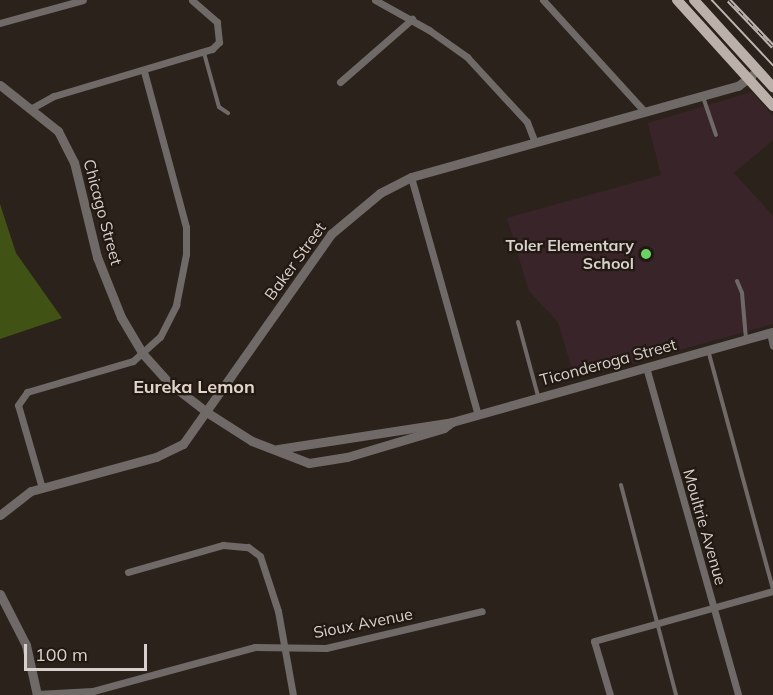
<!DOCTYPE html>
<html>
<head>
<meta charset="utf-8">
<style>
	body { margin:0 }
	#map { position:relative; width:773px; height:695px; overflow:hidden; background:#2c221c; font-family:Mulish,sans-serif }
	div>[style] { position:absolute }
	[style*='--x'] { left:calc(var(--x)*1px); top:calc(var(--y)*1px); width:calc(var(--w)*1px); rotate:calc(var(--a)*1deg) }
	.education>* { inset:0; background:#392529 }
	.green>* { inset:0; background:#405315 }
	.service>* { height:4px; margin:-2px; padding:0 2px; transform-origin:2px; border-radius:2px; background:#6f6a67 }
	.minor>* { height:7px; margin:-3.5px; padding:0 3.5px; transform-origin:3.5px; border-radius:3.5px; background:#6f6a67 }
	.tertiary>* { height:9px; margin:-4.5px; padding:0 4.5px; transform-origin:4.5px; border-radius:4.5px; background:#6f6a67 }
	.primary>* { height:10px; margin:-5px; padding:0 5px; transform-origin:5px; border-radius:5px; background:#bcb0aa }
	.tram>* { height:1.5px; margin:-0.75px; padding:0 0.75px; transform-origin:0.75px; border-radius:0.75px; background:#bcb4b0 }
	.rail>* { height:4.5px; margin-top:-2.25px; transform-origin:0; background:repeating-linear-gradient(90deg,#221912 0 7px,#bcb4b0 0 14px); box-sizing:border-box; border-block:2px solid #bcb4b0 }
	.dots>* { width:16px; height:16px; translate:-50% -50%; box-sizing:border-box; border:3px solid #221912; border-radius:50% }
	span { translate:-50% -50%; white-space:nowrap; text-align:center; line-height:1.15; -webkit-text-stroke:4.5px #221912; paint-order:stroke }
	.street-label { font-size:16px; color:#d7d0cc }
	.poi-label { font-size:16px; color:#d7d0cc; font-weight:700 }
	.right { translate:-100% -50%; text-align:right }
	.neighbourhood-label { font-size:18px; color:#e1d4cb; font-weight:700 }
	.scale { position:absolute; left:24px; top:644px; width:123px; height:27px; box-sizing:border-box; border:3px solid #d7d0cc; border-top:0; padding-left:8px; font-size:18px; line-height:21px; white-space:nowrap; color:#d7d0cc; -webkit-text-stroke:4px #221912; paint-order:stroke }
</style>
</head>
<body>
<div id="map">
	<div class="education">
		<i style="clip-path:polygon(752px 92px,773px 116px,773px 140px,734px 173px,773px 216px,773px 324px,575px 379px,558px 322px,529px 291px,507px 218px,661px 175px,648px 123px)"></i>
	</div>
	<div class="green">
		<i style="clip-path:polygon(0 204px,16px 253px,62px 318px,0 339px)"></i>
	</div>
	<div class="service">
		<i style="--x:204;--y:53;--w:56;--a:74.5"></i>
		<i style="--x:219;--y:107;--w:11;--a:34"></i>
		<i style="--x:703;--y:97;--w:40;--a:71.1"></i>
		<i style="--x:737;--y:281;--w:13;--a:67"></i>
		<i style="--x:742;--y:293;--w:46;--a:85"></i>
		<i style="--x:518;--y:322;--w:77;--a:74.9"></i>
		<i style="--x:708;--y:350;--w:248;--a:74.8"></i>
		<i style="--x:621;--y:485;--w:217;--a:75.3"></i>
	</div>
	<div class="minor">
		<i style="--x:375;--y:0;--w:62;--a:29.1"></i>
		<i style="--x:429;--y:30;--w:47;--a:35.4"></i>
		<i style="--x:467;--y:57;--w:88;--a:47.3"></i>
		<i style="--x:527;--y:122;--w:22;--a:69"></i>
		<i style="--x:543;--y:0;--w:151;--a:47.7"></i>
		<i style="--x:0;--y:23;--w:86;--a:-15.5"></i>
		<i style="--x:340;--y:82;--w:96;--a:-41.2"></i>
		<i style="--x:32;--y:108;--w:25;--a:-29"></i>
		<i style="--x:54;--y:96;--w:165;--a:-16.6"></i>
		<i style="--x:212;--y:49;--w:10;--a:-45"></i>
		<i style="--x:219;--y:42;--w:20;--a:-96"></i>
		<i style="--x:217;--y:22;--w:33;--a:-139"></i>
		<i style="--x:411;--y:177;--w:247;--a:74.3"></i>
		<i style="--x:770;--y:333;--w:13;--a:77"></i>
		<i style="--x:646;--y:367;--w:341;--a:74.3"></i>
		<i style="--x:42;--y:488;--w:86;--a:-106.1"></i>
		<i style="--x:18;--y:405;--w:16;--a:-55"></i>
		<i style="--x:27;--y:392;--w:110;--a:-16.3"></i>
		<i style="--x:133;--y:361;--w:36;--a:-42"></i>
		<i style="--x:160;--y:337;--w:36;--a:-63"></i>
		<i style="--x:176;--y:305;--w:52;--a:-78.9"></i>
		<i style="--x:186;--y:254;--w:27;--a:-90"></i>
		<i style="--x:186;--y:227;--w:162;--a:-105.1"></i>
		<i style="--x:128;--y:572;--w:99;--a:-15.9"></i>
		<i style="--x:223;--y:545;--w:25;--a:5"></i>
		<i style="--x:248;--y:547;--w:15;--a:37"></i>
		<i style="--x:260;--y:556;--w:58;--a:71.9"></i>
		<i style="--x:278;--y:611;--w:85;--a:79.9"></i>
		<i style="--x:37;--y:694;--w:56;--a:-3.1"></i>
		<i style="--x:93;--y:691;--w:168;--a:-15.2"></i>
		<i style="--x:255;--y:647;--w:71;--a:0.8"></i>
		<i style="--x:326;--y:648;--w:160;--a:-13.3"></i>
		<i style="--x:610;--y:695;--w:56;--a:-106.5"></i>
		<i style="--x:594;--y:641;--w:186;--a:-15.6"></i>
	</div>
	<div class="tertiary">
		<i style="--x:0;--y:85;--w:74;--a:38.4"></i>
		<i style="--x:58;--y:131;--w:35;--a:63"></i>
		<i style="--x:74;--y:162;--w:98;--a:76.4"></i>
		<i style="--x:97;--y:257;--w:65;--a:68.2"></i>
		<i style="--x:121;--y:317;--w:43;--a:59.3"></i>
		<i style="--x:143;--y:354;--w:38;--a:48"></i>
		<i style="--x:168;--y:382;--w:51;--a:37.8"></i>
		<i style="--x:208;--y:413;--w:52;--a:32.5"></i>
		<i style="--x:252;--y:441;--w:61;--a:21.1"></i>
		<i style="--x:309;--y:463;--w:38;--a:-9"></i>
		<i style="--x:347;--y:457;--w:101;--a:-16.6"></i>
		<i style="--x:444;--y:428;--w:10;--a:-37"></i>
		<i style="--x:278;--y:449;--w:176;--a:-8.8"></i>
		<i style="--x:452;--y:422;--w:333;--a:-15.7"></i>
		<i style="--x:0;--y:515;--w:39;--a:-38"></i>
		<i style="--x:31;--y:491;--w:130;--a:-15.2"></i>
		<i style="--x:156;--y:457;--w:30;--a:-26"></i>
		<i style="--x:183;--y:444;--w:257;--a:-54.8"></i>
		<i style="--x:331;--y:234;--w:64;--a:-39.9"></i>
		<i style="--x:380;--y:193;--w:35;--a:-27"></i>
		<i style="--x:411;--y:177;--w:339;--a:-15.6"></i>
		<i style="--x:738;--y:86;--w:18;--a:-38"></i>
		<i style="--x:0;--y:594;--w:57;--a:63"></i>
		<i style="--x:26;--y:645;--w:51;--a:77.6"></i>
	</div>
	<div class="primary">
		<i style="--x:677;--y:0;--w:143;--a:47.8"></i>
		<i style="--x:694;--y:0;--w:118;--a:47.8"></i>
	</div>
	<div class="tram">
		<i style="--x:712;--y:0;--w:89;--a:46.8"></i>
	</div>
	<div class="rail">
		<i style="--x:729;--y:0;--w:64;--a:46.3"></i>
	</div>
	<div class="dots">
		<i style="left:646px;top:254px;background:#6ad363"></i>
	</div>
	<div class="street-label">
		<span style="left:103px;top:212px;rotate:75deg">Chicago Street</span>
		<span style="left:295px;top:261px;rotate:-54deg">Baker Street</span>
		<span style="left:608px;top:362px;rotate:-15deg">Ticonderoga Street</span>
		<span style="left:705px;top:527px;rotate:74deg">Moultrie Avenue</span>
		<span style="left:363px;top:623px;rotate:-11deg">Sioux Avenue</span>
	</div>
	<div class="poi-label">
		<span class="right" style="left:634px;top:254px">Toler Elementary<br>School</span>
	</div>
	<div class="neighbourhood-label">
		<span style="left:194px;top:387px">Eureka Lemon</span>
	</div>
	<div class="scale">100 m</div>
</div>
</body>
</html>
